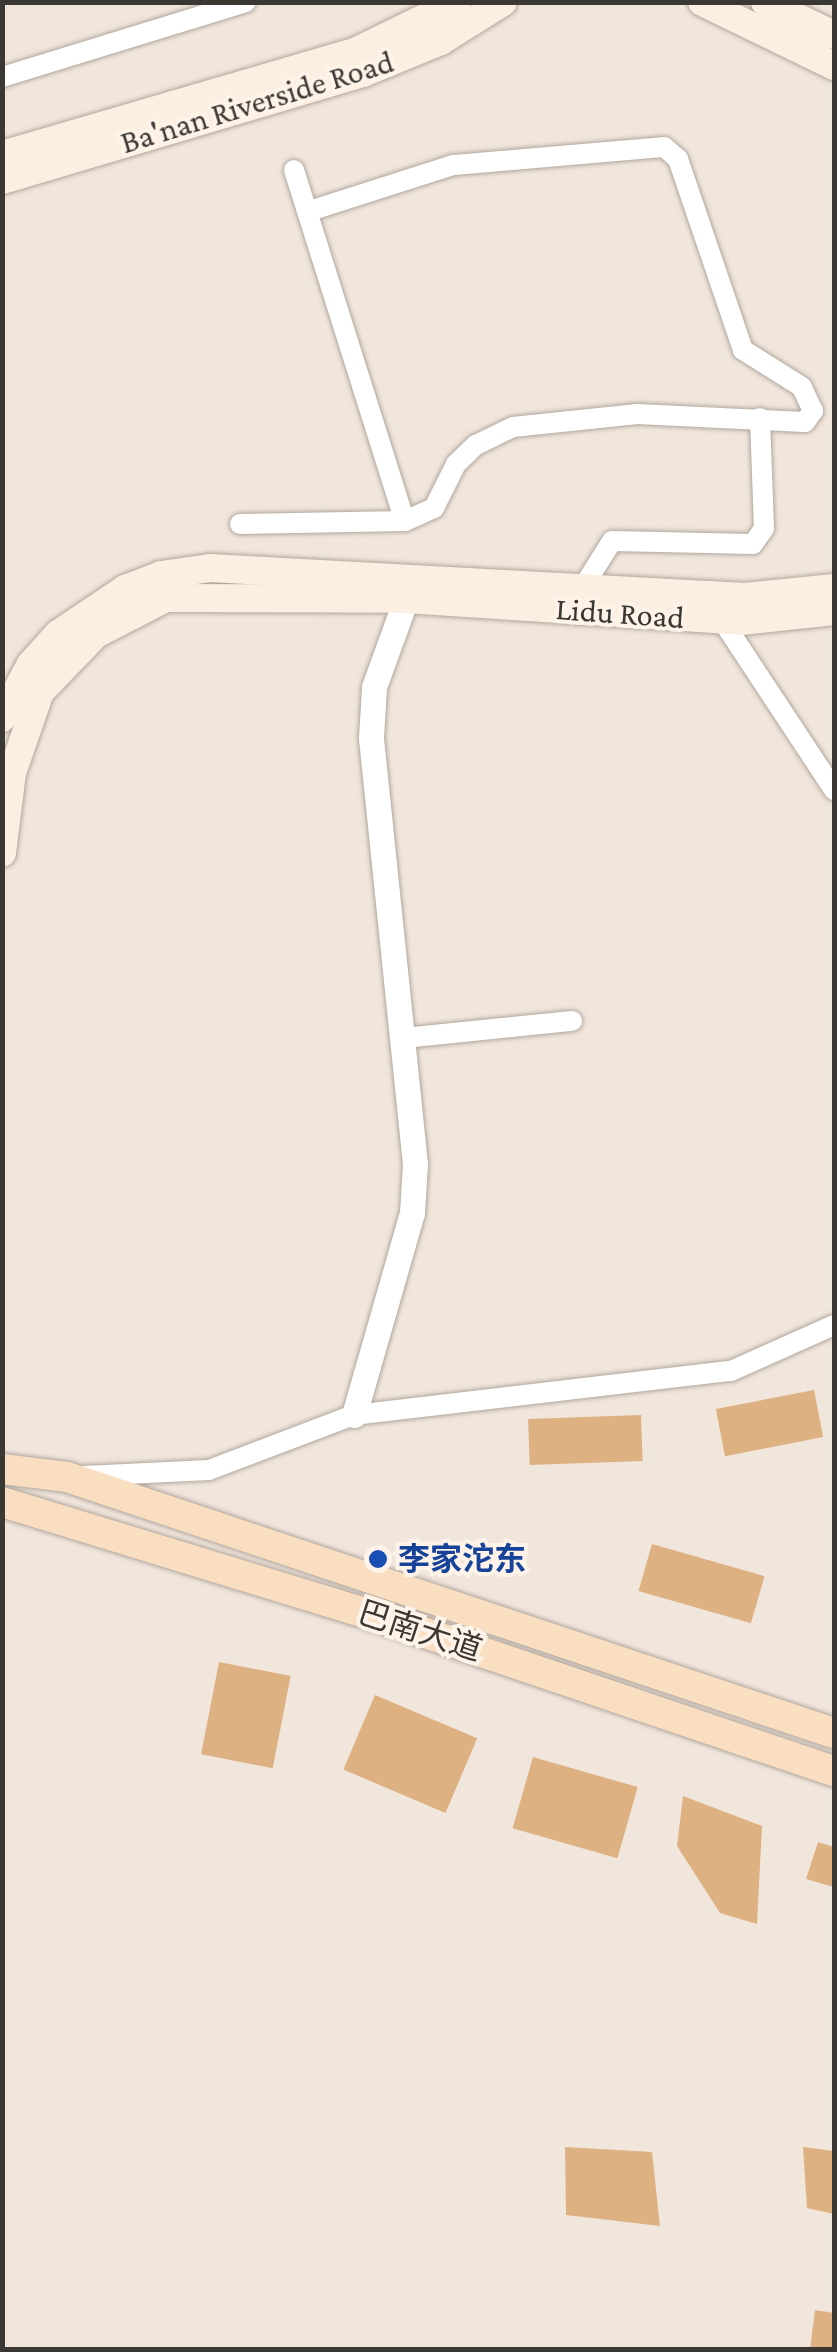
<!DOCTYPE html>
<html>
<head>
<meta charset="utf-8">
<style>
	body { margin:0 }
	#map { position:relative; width:837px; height:2352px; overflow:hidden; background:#f1e6dc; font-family:"Crimson Pro","Noto Sans SC",serif }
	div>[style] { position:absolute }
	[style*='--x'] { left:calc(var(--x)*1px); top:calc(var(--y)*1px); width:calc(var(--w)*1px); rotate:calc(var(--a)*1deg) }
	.building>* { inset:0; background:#deb183; transform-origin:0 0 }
	.roads { filter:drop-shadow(0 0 2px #b1a79d) drop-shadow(0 0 2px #b1a79d) }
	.minor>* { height:20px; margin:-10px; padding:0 10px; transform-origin:10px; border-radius:10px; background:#fff }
	.tertiary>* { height:25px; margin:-12.5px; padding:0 12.5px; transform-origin:12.5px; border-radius:12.5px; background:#fff }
	.secondary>* { height:28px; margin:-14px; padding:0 14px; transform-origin:14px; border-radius:14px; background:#fceee0 }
	.primary>* { height:30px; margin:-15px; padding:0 15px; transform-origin:15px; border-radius:15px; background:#fadec1 }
	.dots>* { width:28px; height:28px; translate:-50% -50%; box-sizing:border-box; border:5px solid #fef3e9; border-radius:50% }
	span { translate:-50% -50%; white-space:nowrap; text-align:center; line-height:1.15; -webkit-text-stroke:8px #fef3e9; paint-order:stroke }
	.street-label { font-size:32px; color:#3b3733 }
	.transit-label { font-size:32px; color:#164399; font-weight:700 }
	.left { translate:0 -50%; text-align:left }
	.frame { position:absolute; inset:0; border:5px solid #3b3733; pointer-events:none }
</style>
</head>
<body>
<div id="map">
	<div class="building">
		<i style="left:814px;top:1390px;width:48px;height:100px;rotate:79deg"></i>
		<i style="left:641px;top:1415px;width:46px;height:113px;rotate:88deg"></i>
		<i style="left:652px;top:1544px;width:117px;height:49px;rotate:16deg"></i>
		<i style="left:219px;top:1662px;width:73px;height:94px;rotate:11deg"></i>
		<i style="left:375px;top:1695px;width:111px;height:81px;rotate:23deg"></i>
		<i style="left:533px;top:1757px;width:109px;height:74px;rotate:16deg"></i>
		<i style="clip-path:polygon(683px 1796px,762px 1826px,757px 1924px,720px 1913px,677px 1846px)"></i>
		<i style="clip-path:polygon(818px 1842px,834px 1847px,834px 1887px,806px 1879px)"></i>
		<i style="clip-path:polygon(565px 2147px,652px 2152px,660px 2226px,566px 2215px)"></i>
		<i style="clip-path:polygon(803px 2147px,834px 2151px,834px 2214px,807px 2208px)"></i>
		<i style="clip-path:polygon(815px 2310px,834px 2313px,834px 2350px,810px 2350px)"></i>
	</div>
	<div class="roads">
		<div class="minor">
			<i style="--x:2;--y:77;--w:255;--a:-17.1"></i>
			<i style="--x:294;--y:170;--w:368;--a:72.5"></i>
			<i style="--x:240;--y:524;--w:165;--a:-1"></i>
			<i style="--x:405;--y:521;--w:32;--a:-24"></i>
			<i style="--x:434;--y:508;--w:49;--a:-63.4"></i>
			<i style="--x:456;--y:464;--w:28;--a:-44"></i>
			<i style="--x:476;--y:445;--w:41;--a:-25.9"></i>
			<i style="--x:513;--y:427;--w:125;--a:-6"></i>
			<i style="--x:637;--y:414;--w:168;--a:2.7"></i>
			<i style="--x:805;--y:422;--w:14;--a:-54"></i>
			<i style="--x:813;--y:411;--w:26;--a:-115"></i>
			<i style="--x:802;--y:387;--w:70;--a:-147.9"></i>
			<i style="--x:743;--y:350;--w:202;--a:-108.8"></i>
			<i style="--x:678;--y:159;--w:18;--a:-139"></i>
			<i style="--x:664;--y:147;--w:212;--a:175.1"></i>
			<i style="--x:453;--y:165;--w:153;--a:162.2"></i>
			<i style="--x:583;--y:587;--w:54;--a:-57.8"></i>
			<i style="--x:612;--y:541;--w:141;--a:1.2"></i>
			<i style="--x:753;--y:544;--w:19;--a:-55"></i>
			<i style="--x:764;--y:528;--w:110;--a:-92.1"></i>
			<i style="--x:722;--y:620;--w:204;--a:56.6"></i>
			<i style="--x:404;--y:1038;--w:169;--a:-5.8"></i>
			<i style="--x:84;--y:1476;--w:125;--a:-2.7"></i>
			<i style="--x:209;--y:1470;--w:155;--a:-20.8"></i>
			<i style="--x:354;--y:1415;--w:380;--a:-6.7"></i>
			<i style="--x:731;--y:1371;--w:113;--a:-24.1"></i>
		</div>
		<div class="tertiary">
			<i style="--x:354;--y:1415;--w:210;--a:-74"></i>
			<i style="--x:412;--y:1213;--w:49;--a:-86.5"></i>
			<i style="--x:415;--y:1164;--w:428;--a:-95.9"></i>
			<i style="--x:371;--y:738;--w:51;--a:-86.6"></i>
			<i style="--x:374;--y:687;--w:112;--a:-70.1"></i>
		</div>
		<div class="secondary">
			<i style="--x:702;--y:2;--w:147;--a:25.9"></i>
			<i style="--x:765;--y:2;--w:76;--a:25.6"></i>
			<i style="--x:2;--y:155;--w:370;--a:-16.3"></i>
			<i style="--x:357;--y:51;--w:111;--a:-26.1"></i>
			<i style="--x:2;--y:180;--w:377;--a:-16.5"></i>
			<i style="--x:363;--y:73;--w:84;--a:-22.3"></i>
			<i style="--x:441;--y:41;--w:73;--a:-32.2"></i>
			<i style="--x:2;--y:718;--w:61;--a:-61.8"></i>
			<i style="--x:31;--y:664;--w:40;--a:-48"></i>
			<i style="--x:58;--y:634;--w:81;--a:-33.9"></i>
			<i style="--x:125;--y:589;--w:39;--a:-21"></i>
			<i style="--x:161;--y:575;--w:49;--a:-8.1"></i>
			<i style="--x:210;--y:568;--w:536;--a:3.1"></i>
			<i style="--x:745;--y:597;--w:89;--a:-5.8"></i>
			<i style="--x:2;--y:853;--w:81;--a:-82.9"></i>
			<i style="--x:12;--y:773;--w:86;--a:-70.9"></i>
			<i style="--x:40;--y:692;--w:81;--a:-46"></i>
			<i style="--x:96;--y:634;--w:79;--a:-27.2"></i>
			<i style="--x:166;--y:598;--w:239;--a:0.2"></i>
			<i style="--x:405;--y:599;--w:337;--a:3.7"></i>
			<i style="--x:741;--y:621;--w:94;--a:-6.1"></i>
		</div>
		<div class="primary">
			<i style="--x:2;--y:1469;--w:65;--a:7"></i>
			<i style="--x:67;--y:1477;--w:809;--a:18.46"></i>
			<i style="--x:2;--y:1502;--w:403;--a:17"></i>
			<i style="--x:387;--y:1620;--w:472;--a:18.7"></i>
		</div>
	</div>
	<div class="dots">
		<i style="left:378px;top:1559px;background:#1a4fb4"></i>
	</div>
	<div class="street-label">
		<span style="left:257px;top:102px;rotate:-17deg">Ba'nan Riverside Road</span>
		<span style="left:620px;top:613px;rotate:4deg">Lidu Road</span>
		<span style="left:420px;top:1631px;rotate:18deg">巴南大道</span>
	</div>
	<div class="transit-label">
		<span class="left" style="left:398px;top:1559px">李家沱东</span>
	</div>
	<div class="frame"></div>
</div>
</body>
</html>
